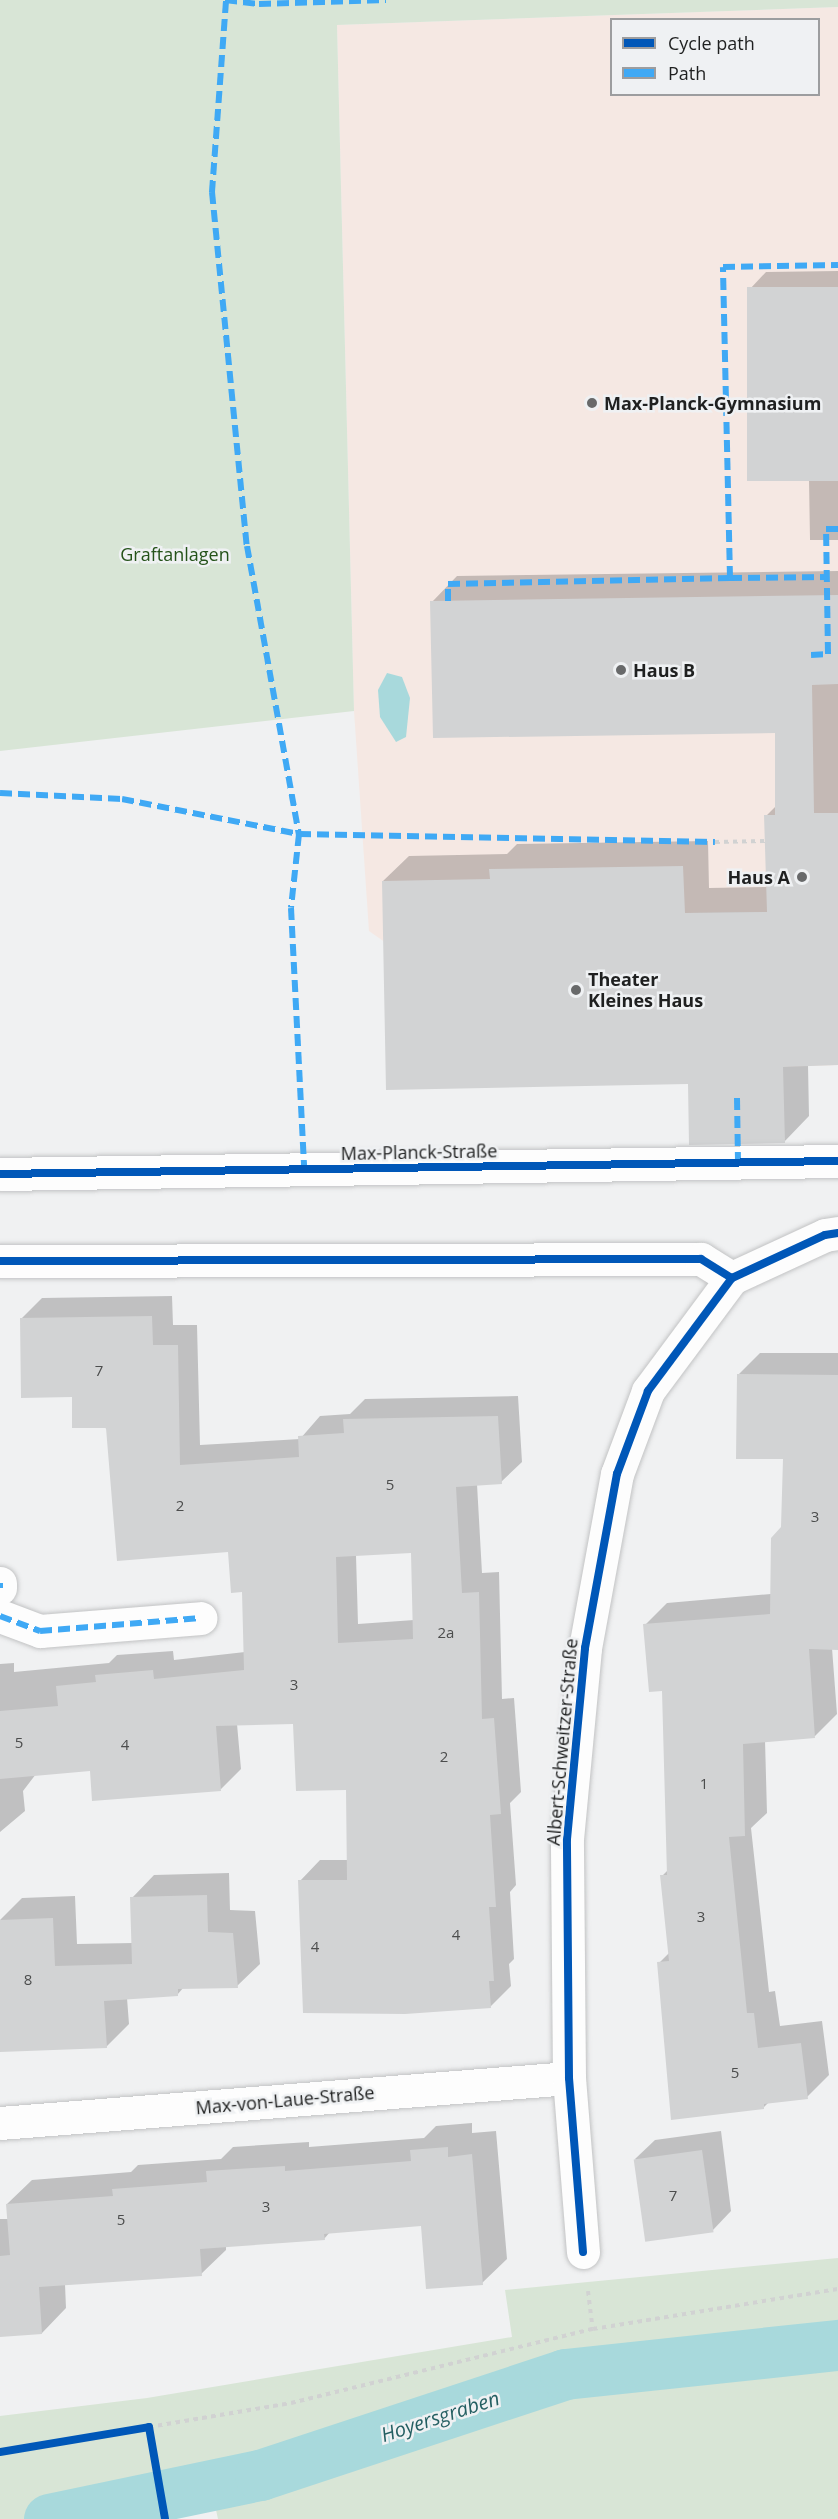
<!DOCTYPE html>
<html>
<head>
<meta charset="utf-8">
<style>
	body { margin:0 }
	#map { position:relative; width:838px; height:2519px; overflow:hidden; background:#f0f1f2; font-family:"Open Sans",sans-serif }
	div>[style] { position:absolute }
	[style*='--x'] { left:calc(var(--x)*1px); top:calc(var(--y)*1px); width:calc(var(--w)*1px); rotate:calc(var(--a)*1deg) }
	.education>* { inset:0; background:#f5e8e3 }
	.green>* { inset:0; background:#d8e5d6 }
	.water>* { inset:0; background:#a8d9dc }
	.shadow>* { inset:0; background:#0003 }
	.canal>* { height:51px; margin:-25.5px; padding:0 25.5px; transform-origin:25.5px; border-radius:25.5px; background:#a8d9dc }
	.building>* { inset:0; background:#d2d3d4; transform-origin:0 0 }
	.path>* { height:4px; margin-top:-2px; transform-origin:0; background:repeating-linear-gradient(90deg,#d1d2d2 0 4.5px,transparent 0 9px) }
	.roads { filter:drop-shadow(0 0 2px #c2c3c4) drop-shadow(0 0 2px #c2c3c4) }
	.street>* { height:33px; margin:-16.5px; padding:0 16.5px; transform-origin:16.5px; border-radius:16.5px; background:#fdfdfd }
	.quiet>* { height:6px; margin-top:-3px; transform-origin:0; background:repeating-linear-gradient(90deg,#3fa9f5 0 12px,transparent 0 18px) }
	.cycleway>* { height:8px; margin:-4px; padding:0 4px; transform-origin:4px; border-radius:4px; background:#0057b8 }
	.dots>* { width:16px; height:16px; translate:-50% -50%; box-sizing:border-box; border:3px solid #eff1f3; border-radius:50% }
	span { translate:-50% -50%; white-space:nowrap; text-align:center; line-height:1.15; -webkit-text-stroke:5px #eff1f3; paint-order:stroke }
	.number-label { font-size:15px; color:#4c4d4d }
	.number-label span { -webkit-text-stroke-width:0 }
	.poi-label { font-size:18px; color:#1f2020; font-weight:700 }
	.left { translate:0 -50%; text-align:left }
	.right { translate:-100% -50%; text-align:right }
	.park-label { font-size:18px; color:#25531a }
	.street-label { font-size:18px; color:#1f2020 }
	.water-label { font-size:20px; color:#245f62; font-style:italic }
	.legend { position:absolute; left:610px; top:18px; width:210px; height:78px; box-sizing:border-box; background:#eff1f3; border:2px solid #9c9d9f; margin:0; padding:8px 10px; list-style:none; font-size:18px; color:#1f2020 }
	.legend li { display:flex; align-items:center; gap:12px; height:30px }
	.legend b { width:30px; border:2px solid #9c9d9f }
</style>
</head>
<body>
<div id="map">
	<div class="education">
		<i style="clip-path:polygon(evenodd,838px 7px,838px 1065px,783px 1067px,766px 912px,685px 913px,416px 964px,369px 931px,354px 711px,337px 25px,838px 7px,612px 20px,818px 20px,818px 94px,612px 94px,612px 20px)"></i>
	</div>
	<div class="green">
		<i style="clip-path:polygon(0 0,838px 0,838px 7px,337px 25px,354px 711px,0 751px)"></i>
		<i style="clip-path:polygon(838px 2258px,838px 2519px,218px 2519px,216px 2510px,171px 2519px,0 2519px,0 2416px,147px 2398px,512px 2337px,505px 2290px)"></i>
	</div>
	<div class="water">
		<i style="clip-path:polygon(387px 673px,402px 677px,410px 698px,406px 737px,396px 742px,380px 717px,378px 690px)"></i>
	</div>
	<div class="shadow">
		<i style="clip-path:polygon(838px 271px,838px 540px,810px 540px,809px 480px,749px 290px,766px 272px)"></i>
		<i style="clip-path:polygon(838px 571px,838px 1064px,808px 1065px,809px 1116px,784px 1142px,383px 881px,409px 856px,507px 854px,517px 844px,708px 841px,709px 888px,768px 887px,766px 816px,777px 805px,777px 731px,432px 602px,457px 576px)"></i>
		<i style="clip-path:polygon(evenodd,172px 1296px,173px 1325px,197px 1325px,200px 1445px,300px 1439px,320px 1416px,350px 1414px,365px 1399px,518px 1396px,522px 1462px,501px 1482px,477px 1484px,482px 1573px,499px 1572px,502px 1699px,514px 1698px,521px 1792px,510px 1803px,516px 1885px,510px 1892px,514px 1959px,509px 1964px,511px 1986px,490px 2007px,300px 1881px,320px 1860px,348px 1860px,347px 1788px,295px 1723px,237px 1724px,241px 1769px,221px 1789px,91px 1770px,36px 1774px,23px 1791px,25px 1811px,0 1832px,0 1664px,14px 1663px,14px 1672px,109px 1663px,117px 1655px,173px 1651px,174px 1660px,245px 1652px,243px 1590px,229px 1550px,73px 1396px,21px 1319px,42px 1298px,172px 1296px,412px 1552px,414px 1620px,358px 1624px,356px 1555px,412px 1552px)"></i>
		<i style="clip-path:polygon(760px 1353px,838px 1353px,838px 1648px,832px 1648px,837px 1714px,815px 1736px,765px 1740px,767px 1813px,751px 1828px,769px 1992px,775px 1991px,780px 2026px,822px 2021px,829px 2075px,807px 2097px,769px 2102px,764px 2107px,673px 2118px,659px 1963px,670px 1952px,662px 1876px,668px 1870px,663px 1690px,645px 1625px,667px 1603px,771px 1594px,783px 1528px,784px 1457px,738px 1375px)"></i>
		<i style="clip-path:polygon(229px 1873px,230px 1910px,255px 1911px,260px 1964px,237px 1986px,184px 1987px,177px 1995px,127px 1998px,129px 2024px,106px 2047px,0 2050px,0 1920px,22px 1898px,75px 1896px,77px 1944px,133px 1943px,132px 1898px,154px 1875px)"></i>
		<i style="clip-path:polygon(472px 2123px,472px 2133px,496px 2131px,507px 2259px,482px 2283px,422px 2224px,330px 2232px,324px 2239px,226px 2245px,226px 2250px,201px 2274px,65px 2284px,66px 2308px,42px 2333px,0 2336px,0 2219px,8px 2219px,7px 2204px,32px 2180px,131px 2172px,138px 2165px,221px 2159px,233px 2147px,309px 2142px,309px 2147px,424px 2138px,436px 2126px)"></i>
		<i style="clip-path:polygon(721px 2131px,731px 2211px,712px 2231px,635px 2159px,655px 2140px)"></i>
	</div>
	<div class="canal">
		<i style="--x:49;--y:2519;--w:216;--a:-11.8"></i>
		<i style="--x:260;--y:2475;--w:321;--a:-18.3"></i>
		<i style="--x:565;--y:2374;--w:275;--a:-6.1"></i>
	</div>
	<div class="building">
		<i style="left:838px;top:287px;width:194px;height:91px;rotate:90deg"></i>
		<i style="clip-path:polygon(838px 595px,838px 684px,812px 685px,814px 813px,838px 813px,838px 1065px,783px 1067px,785px 1143px,689px 1145px,688px 1084px,386px 1090px,382px 881px,490px 879px,489px 869px,683px 866px,685px 913px,767px 912px,764px 815px,775px 815px,775px 733px,433px 738px,430px 601px)"></i>
		<i style="clip-path:polygon(evenodd,152px 1316px,153px 1345px,178px 1345px,180px 1465px,299px 1457px,298px 1436px,344px 1433px,343px 1419px,498px 1416px,502px 1484px,456px 1487px,462px 1593px,479px 1592px,482px 1719px,494px 1718px,501px 1814px,490px 1815px,496px 1907px,489px 1907px,494px 1981px,489px 1981px,491px 2008px,405px 2014px,303px 2013px,298px 1880px,347px 1880px,346px 1790px,296px 1791px,293px 1724px,216px 1726px,221px 1791px,92px 1801px,90px 1771px,0 1779px,0 1711px,58px 1706px,56px 1686px,96px 1682px,95px 1675px,153px 1670px,154px 1679px,244px 1670px,242px 1592px,231px 1593px,228px 1552px,117px 1561px,106px 1428px,72px 1428px,72px 1397px,21px 1398px,20px 1318px,152px 1316px,411px 1553px,413px 1639px,338px 1643px,336px 1557px,411px 1553px)"></i>
		<i style="clip-path:polygon(737px 1374px,838px 1375px,838px 1650px,809px 1649px,815px 1738px,743px 1744px,745px 1836px,729px 1837px,747px 2013px,754px 2013px,758px 2048px,801px 2043px,808px 2099px,764px 2104px,764px 2109px,671px 2120px,657px 1962px,669px 1961px,660px 1875px,667px 1875px,662px 1691px,649px 1692px,643px 1624px,770px 1614px,771px 1538px,781px 1527px,783px 1459px,736px 1459px)"></i>
		<i style="clip-path:polygon(207px 1895px,208px 1932px,233px 1933px,238px 1988px,178px 1989px,178px 1996px,104px 2001px,107px 2048px,0 2052px,0 1920px,53px 1918px,55px 1966px,132px 1964px,130px 1897px)"></i>
		<i style="clip-path:polygon(448px 2147px,448px 2157px,472px 2154px,483px 2285px,426px 2289px,421px 2226px,324px 2234px,325px 2240px,200px 2249px,202px 2276px,39px 2287px,42px 2334px,0 2337px,0 2256px,10px 2255px,6px 2204px,113px 2196px,112px 2189px,207px 2182px,206px 2171px,285px 2166px,285px 2171px,411px 2161px,410px 2150px)"></i>
		<i style="left:702px;top:2150px;width:83px;height:69px;rotate:82deg"></i>
	</div>
	<div class="path">
		<i style="--x:715;--y:842;--w:51;--a:-1.1"></i>
		<i style="--x:588;--y:2291;--w:38;--a:83"></i>
		<i style="--x:149;--y:2427;--w:144;--a:-9.6"></i>
		<i style="--x:291;--y:2403;--w:311;--a:-13.8"></i>
		<i style="--x:593;--y:2329;--w:248;--a:-9.3"></i>
	</div>
	<div class="roads">
		<div class="street">
			<i style="--x:0;--y:1174;--w:838;--a:-0.89"></i>
			<i style="--x:0;--y:1261;--w:701;--a:-0.16"></i>
			<i style="--x:701;--y:1259;--w:36;--a:32"></i>
			<i style="--x:0;--y:1583;--w:5;--a:90"></i>
			<i style="--x:0;--y:1616;--w:43;--a:20.6"></i>
			<i style="--x:40;--y:1631;--w:161;--a:-4.6"></i>
			<i style="--x:0;--y:2123;--w:571;--a:-4.52"></i>
			<i style="--x:583;--y:2252;--w:175;--a:-94.6"></i>
			<i style="--x:569;--y:2078;--w:239;--a:-90.5"></i>
			<i style="--x:567;--y:1839;--w:192;--a:-84.6"></i>
			<i style="--x:585;--y:1648;--w:177;--a:-79.6"></i>
			<i style="--x:617;--y:1474;--w:89;--a:-69.5"></i>
			<i style="--x:648;--y:1391;--w:141;--a:-53.4"></i>
			<i style="--x:732;--y:1278;--w:102;--a:-24.8"></i>
			<i style="--x:825;--y:1235;--w:13;--a:-9"></i>
		</div>
	</div>
	<div class="quiet">
		<i style="--x:225;--y:0;--w:34;--a:7"></i>
		<i style="--x:259;--y:4;--w:127;--a:-1.8"></i>
		<i style="--x:226;--y:1;--w:192;--a:94.2"></i>
		<i style="--x:212;--y:192;--w:356;--a:84.4"></i>
		<i style="--x:247;--y:546;--w:293;--a:79.8"></i>
		<i style="--x:299;--y:834;--w:74;--a:96.2"></i>
		<i style="--x:291;--y:908;--w:261;--a:87.1"></i>
		<i style="--x:730;--y:578;--w:97;--a:-0.6"></i>
		<i style="--x:448;--y:601;--w:17;--a:-90"></i>
		<i style="--x:448;--y:584;--w:282;--a:-1.2"></i>
		<i style="--x:730;--y:578;--w:311;--a:-91.3"></i>
		<i style="--x:723;--y:267;--w:115;--a:-1"></i>
		<i style="--x:811;--y:655;--w:17;--a:-3"></i>
		<i style="--x:828;--y:654;--w:125;--a:-90.9"></i>
		<i style="--x:826;--y:529;--w:12;--a:0"></i>
		<i style="--x:0;--y:793;--w:122;--a:2.8"></i>
		<i style="--x:122;--y:799;--w:180;--a:11.2"></i>
		<i style="--x:299;--y:834;--w:416;--a:1.1"></i>
		<i style="--x:737;--y:1098;--w:63;--a:89.1"></i>
		<i style="--x:0;--y:1583;--w:5;--a:90"></i>
		<i style="--x:0;--y:1616;--w:43;--a:20.6"></i>
		<i style="--x:40;--y:1631;--w:161;--a:-4.6"></i>
	</div>
	<div class="cycleway">
		<i style="--x:0;--y:1174;--w:838;--a:-0.89"></i>
		<i style="--x:0;--y:1261;--w:701;--a:-0.16"></i>
		<i style="--x:701;--y:1259;--w:36;--a:32"></i>
		<i style="--x:583;--y:2252;--w:175;--a:-94.6"></i>
		<i style="--x:569;--y:2078;--w:239;--a:-90.5"></i>
		<i style="--x:567;--y:1839;--w:192;--a:-84.6"></i>
		<i style="--x:585;--y:1648;--w:177;--a:-79.6"></i>
		<i style="--x:617;--y:1474;--w:89;--a:-69.5"></i>
		<i style="--x:648;--y:1391;--w:141;--a:-53.4"></i>
		<i style="--x:732;--y:1278;--w:102;--a:-24.8"></i>
		<i style="--x:825;--y:1235;--w:13;--a:-9"></i>
		<i style="--x:0;--y:2452;--w:151;--a:-9.5"></i>
		<i style="--x:149;--y:2427;--w:93;--a:80.1"></i>
	</div>
	<div class="dots">
		<i style="left:592px;top:403px;background:#68696a"></i>
		<i style="left:621px;top:670px;background:#68696a"></i>
		<i style="left:802px;top:877px;background:#68696a"></i>
		<i style="left:576px;top:990px;background:#68696a"></i>
	</div>
	<div class="number-label">
		<span style="left:99px;top:1371px">7</span>
		<span style="left:390px;top:1485px">5</span>
		<span style="left:180px;top:1506px">2</span>
		<span style="left:815px;top:1517px">3</span>
		<span style="left:446px;top:1633px">2a</span>
		<span style="left:294px;top:1685px">3</span>
		<span style="left:19px;top:1743px">5</span>
		<span style="left:125px;top:1745px">4</span>
		<span style="left:444px;top:1757px">2</span>
		<span style="left:704px;top:1784px">1</span>
		<span style="left:701px;top:1917px">3</span>
		<span style="left:456px;top:1935px">4</span>
		<span style="left:315px;top:1947px">4</span>
		<span style="left:28px;top:1980px">8</span>
		<span style="left:735px;top:2073px">5</span>
		<span style="left:673px;top:2196px">7</span>
		<span style="left:266px;top:2207px">3</span>
		<span style="left:121px;top:2220px">5</span>
	</div>
	<div class="poi-label">
		<span class="left" style="left:604px;top:403px">Max-Planck-Gymnasium</span>
		<span class="left" style="left:633px;top:670px">Haus B</span>
		<span class="right" style="left:790px;top:877px">Haus A</span>
		<span class="left" style="left:588px;top:990px">Theater<br>Kleines Haus</span>
	</div>
	<div class="park-label">
		<span style="left:175px;top:554px">Graftanlagen</span>
	</div>
	<div class="street-label">
		<span style="left:419px;top:1152px;rotate:-1deg">Max-Planck-Straße</span>
		<span style="left:562px;top:1742px;rotate:-85deg">Albert-Schweitzer-Straße</span>
		<span style="left:285px;top:2100px;rotate:-5deg">Max-von-Laue-Straße</span>
	</div>
	<div class="water-label">
		<span style="left:440px;top:2416px;rotate:-18deg">Hoyersgraben</span>
	</div>
	<ul class="legend">
	<li><b style="height:8px;background:#0057b8"></b>Cycle path</li>
	<li><b style="height:8px;background:#3fa9f5"></b>Path</li>
	</ul>
</div>
</body>
</html>
